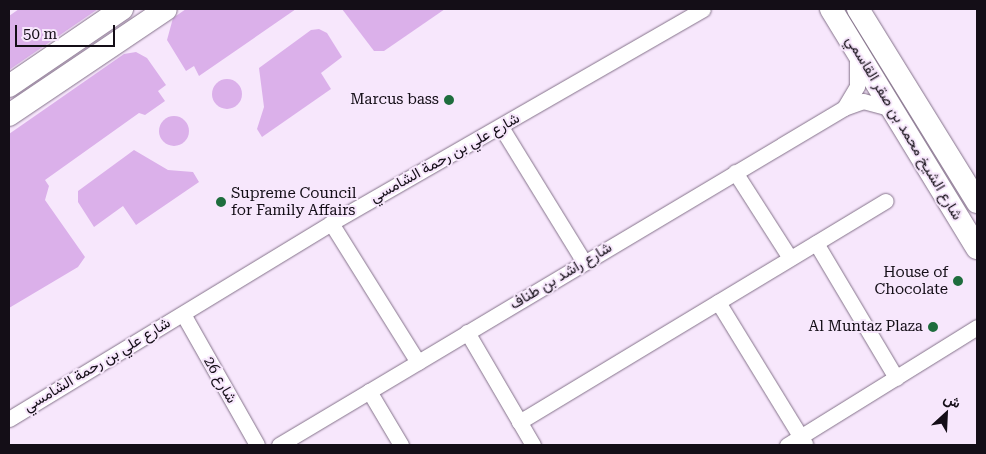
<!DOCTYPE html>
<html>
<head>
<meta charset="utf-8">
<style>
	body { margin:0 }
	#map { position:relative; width:986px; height:454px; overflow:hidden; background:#f7e7fc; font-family:"Roboto Serif",Vazirmatn,serif }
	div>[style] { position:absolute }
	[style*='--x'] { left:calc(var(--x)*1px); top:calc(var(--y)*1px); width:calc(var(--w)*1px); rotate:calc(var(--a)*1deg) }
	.green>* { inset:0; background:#dbb0ea }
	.round { border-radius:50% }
	.roads { filter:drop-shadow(0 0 1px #84728a) drop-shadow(0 0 1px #84728a) }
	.minor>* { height:15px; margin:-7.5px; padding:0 7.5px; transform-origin:7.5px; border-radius:7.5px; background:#fff }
	.secondary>* { height:22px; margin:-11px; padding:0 11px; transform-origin:11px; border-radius:11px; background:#fff }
	.dots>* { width:14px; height:14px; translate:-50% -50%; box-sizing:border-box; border:2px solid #f7e7fc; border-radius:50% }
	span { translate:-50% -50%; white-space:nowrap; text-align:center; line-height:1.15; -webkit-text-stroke:4px #f7e7fc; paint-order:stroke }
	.poi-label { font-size:15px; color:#140e17 }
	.right { translate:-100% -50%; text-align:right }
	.left { translate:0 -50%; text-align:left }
	.street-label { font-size:15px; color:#140e17 }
	.frame { position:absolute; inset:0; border:10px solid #140e17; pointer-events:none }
	.north { position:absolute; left:921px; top:389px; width:50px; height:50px; -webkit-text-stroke:4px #f7e7fc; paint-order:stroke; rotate:25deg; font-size:14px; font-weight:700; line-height:20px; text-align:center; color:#140e17 }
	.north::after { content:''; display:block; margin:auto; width:18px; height:22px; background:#140e17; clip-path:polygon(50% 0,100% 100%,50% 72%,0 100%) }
	.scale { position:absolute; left:15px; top:25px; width:100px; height:22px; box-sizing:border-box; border:2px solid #140e17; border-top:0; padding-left:6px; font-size:15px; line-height:18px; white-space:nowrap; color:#140e17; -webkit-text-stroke:4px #f7e7fc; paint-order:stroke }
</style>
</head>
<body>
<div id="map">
	<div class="green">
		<i style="clip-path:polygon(19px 9px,98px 9px,9px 70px,9px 16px)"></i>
		<i style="clip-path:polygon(186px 9px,296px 9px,199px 76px,194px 66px,186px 71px,167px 40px,173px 18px)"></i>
		<i style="clip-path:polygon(342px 9px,445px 9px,384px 51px,374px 51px)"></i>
		<i style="clip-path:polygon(319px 29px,327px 33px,342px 57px,321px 73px,331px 89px,262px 137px,257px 129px,264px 107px,259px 68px,311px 30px)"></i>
		<i style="clip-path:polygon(136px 52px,147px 58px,166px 85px,158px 91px,165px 101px,145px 115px,139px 113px,45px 180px,49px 186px,45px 200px,85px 257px,78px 267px,9px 308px,9px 134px,124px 54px)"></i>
		<i class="round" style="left:212px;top:79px;width:30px;height:30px"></i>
		<i class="round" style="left:159px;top:116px;width:30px;height:30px"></i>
		<i style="clip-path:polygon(134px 150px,168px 170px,193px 172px,199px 182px,136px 225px,123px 206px,94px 227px,78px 202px,78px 191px)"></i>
	</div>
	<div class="roads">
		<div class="minor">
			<i style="--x:844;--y:108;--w:26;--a:-59"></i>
			<i style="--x:857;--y:86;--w:31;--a:-90"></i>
			<i style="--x:501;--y:127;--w:158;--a:58.4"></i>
			<i style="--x:735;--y:172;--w:102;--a:57.4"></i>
			<i style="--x:331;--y:223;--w:164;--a:58"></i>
			<i style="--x:816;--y:243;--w:157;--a:59.3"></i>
			<i style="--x:718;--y:302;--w:167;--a:58.5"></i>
			<i style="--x:183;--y:314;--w:150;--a:60.5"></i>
			<i style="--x:467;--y:332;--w:131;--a:59.7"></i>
			<i style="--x:369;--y:391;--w:63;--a:59.3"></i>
			<i style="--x:9;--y:419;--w:377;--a:-31.3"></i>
			<i style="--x:331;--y:223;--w:429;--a:-29.9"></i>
			<i style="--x:519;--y:422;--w:428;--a:-31.1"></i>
			<i style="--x:279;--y:445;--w:658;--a:-30.81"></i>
			<i style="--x:844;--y:108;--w:20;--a:-20"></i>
			<i style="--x:863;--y:101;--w:30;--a:15"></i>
			<i style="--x:787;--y:445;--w:224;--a:-31.8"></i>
		</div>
		<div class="secondary">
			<i style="--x:831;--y:9;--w:280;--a:58.6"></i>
			<i style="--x:858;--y:9;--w:227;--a:58.3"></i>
			<i style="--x:9;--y:86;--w:137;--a:-34.3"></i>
			<i style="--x:9;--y:115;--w:189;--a:-34"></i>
		</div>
	</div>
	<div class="dots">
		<i style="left:449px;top:100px;background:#1e6d3d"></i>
		<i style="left:221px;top:202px;background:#1e6d3d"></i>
		<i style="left:958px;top:281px;background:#1e6d3d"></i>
		<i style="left:933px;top:327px;background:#1e6d3d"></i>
	</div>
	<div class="poi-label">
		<span class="right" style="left:439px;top:100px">Marcus bass</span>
		<span class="left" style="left:231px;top:202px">Supreme Council<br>for Family Affairs</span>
		<span class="right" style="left:948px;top:281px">House of<br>Chocolate</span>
		<span class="right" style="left:923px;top:327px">Al Muntaz Plaza</span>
	</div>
	<div class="street-label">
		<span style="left:904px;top:128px;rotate:59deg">شارع الشيخ محمد بن صقر القاسمي</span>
		<span style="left:445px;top:158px;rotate:-29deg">شارع علي بن رحمة الشامسي</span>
		<span style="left:561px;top:276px;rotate:-31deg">شارع راشد بن طناف</span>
		<span style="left:97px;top:365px;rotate:-31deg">شارع علي بن رحمة الشامسي</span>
		<span style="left:220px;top:380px;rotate:60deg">شارع 26</span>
	</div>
	<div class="frame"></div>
	<div class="north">ش</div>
	<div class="scale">50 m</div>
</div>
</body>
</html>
